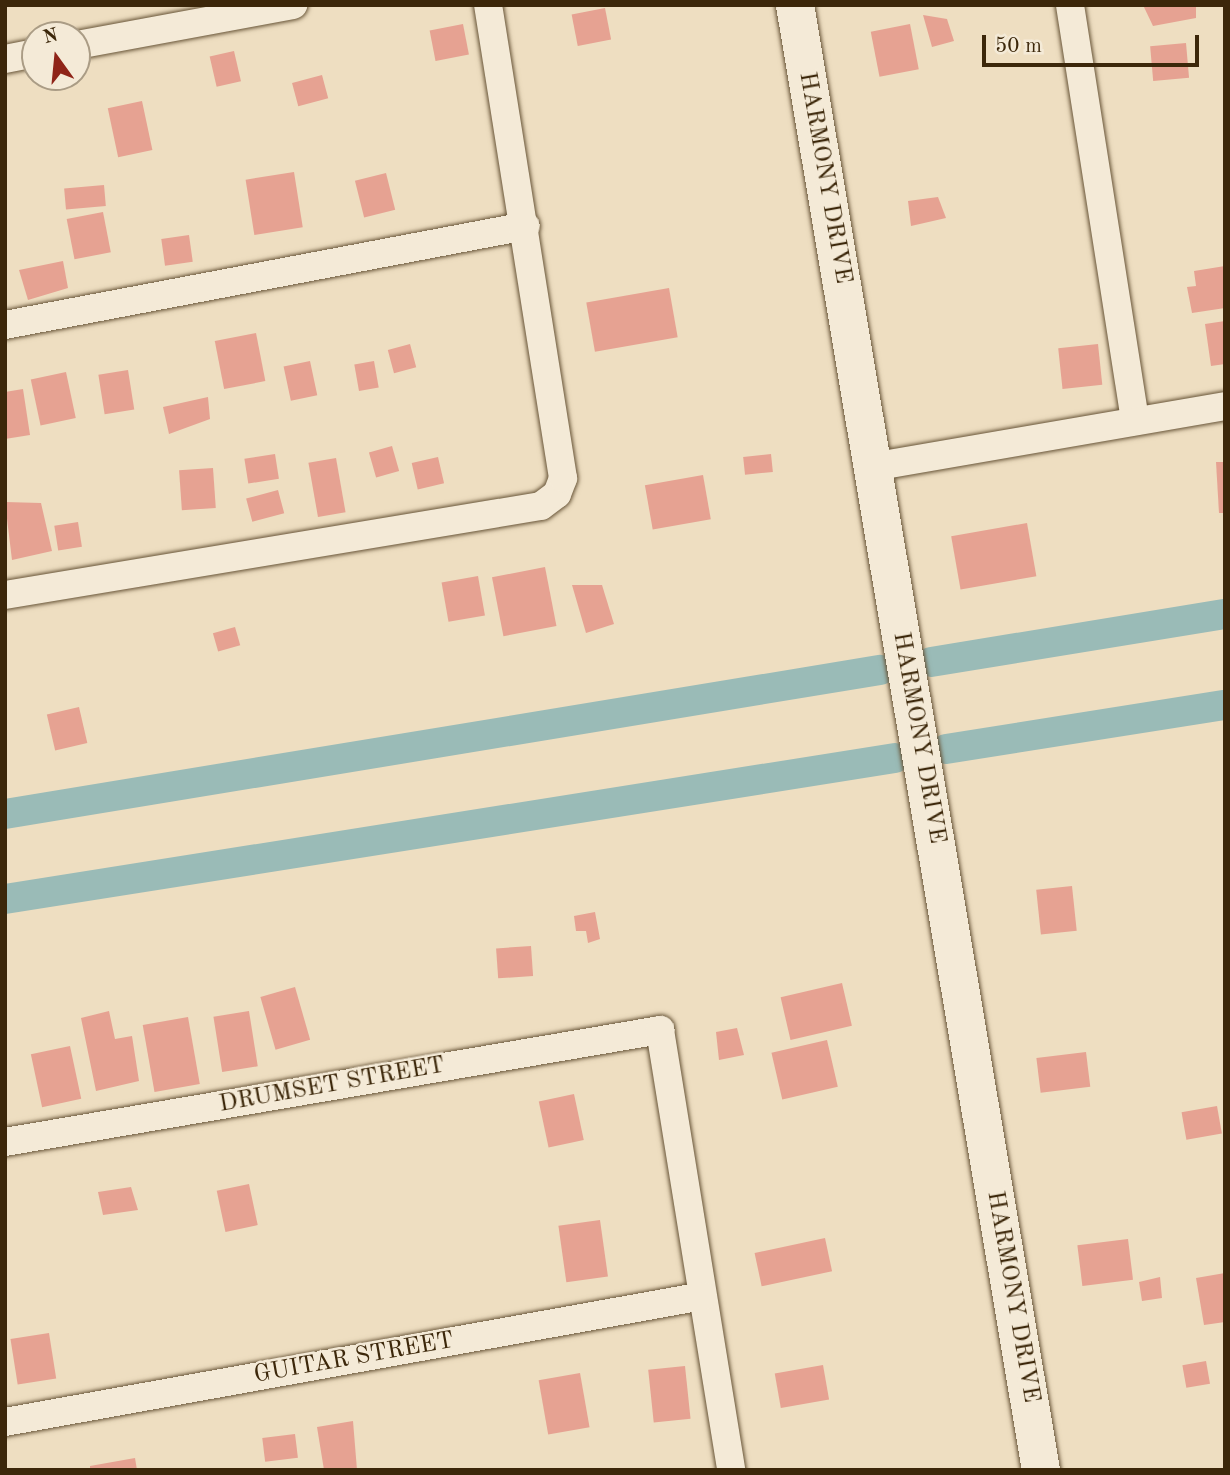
<!DOCTYPE html>
<html>
<head>
<meta charset="utf-8">
<style>
	body { margin:0 }
	#map { position:relative; width:1230px; height:1475px; overflow:hidden; background:#eedec1; font-family:"Old Standard TT",serif }
	div>[style] { position:absolute }
	[style*='--x'] { left:calc(var(--x)*1px); top:calc(var(--y)*1px); width:calc(var(--w)*1px); rotate:calc(var(--a)*1deg) }
	.canal>* { height:30px; margin:-15px; padding:0 15px; transform-origin:15px; border-radius:15px; background:#9abbb7 }
	.building>* { inset:0; background:#e6a292; transform-origin:0 0 }
	.roads { filter:drop-shadow(0 0 2px #685538) drop-shadow(0 0 2px #685538) }
	.street>* { height:28px; margin:-14px; padding:0 14px; transform-origin:14px; border-radius:14px; background:#f4ead7 }
	.secondary>* { height:38px; margin:-19px; padding:0 19px; transform-origin:19px; border-radius:19px; background:#f4ead7 }
	span { translate:-50% -50%; white-space:nowrap; text-align:center; line-height:1.15; -webkit-text-stroke:5px #f4ead7; paint-order:stroke }
	.street-label { font-size:24px; color:#3c270a }
	.frame { position:absolute; inset:0; border:7px solid #3c270a; pointer-events:none }
	.north { position:absolute; left:21px; top:21px; width:70px; height:70px; box-sizing:border-box; background:#f4ead7; border:2px solid #aa9c85; border-radius:50%; rotate:345deg; font-size:19px; font-weight:700; line-height:28px; text-align:center; color:#3c270a }
	.north::after { content:''; display:block; margin:auto; width:24px; height:32px; background:#8f2418; clip-path:polygon(50% 0,100% 100%,50% 72%,0 100%) }
	.scale { position:absolute; left:982px; top:35px; width:217px; height:32px; box-sizing:border-box; border:4px solid #3c270a; border-top:0; padding-left:9px; font-size:21px; line-height:24px; white-space:nowrap; color:#3c270a; -webkit-text-stroke:5px #f4ead7; paint-order:stroke }
</style>
</head>
<body>
<div id="map">
	<div class="canal">
		<i style="--x:931;--y:662;--w:298;--a:-9.3"></i>
		<i style="--x:946;--y:749;--w:282;--a:-9"></i>
		<i style="--x:5;--y:814;--w:887;--a:-9.35"></i>
		<i style="--x:5;--y:899;--w:901;--a:-9"></i>
	</div>
	<div class="building">
		<i style="clip-path:polygon(1143px 5px,1196px 5px,1196px 18px,1153px 26px)"></i>
		<i style="left:605px;top:8px;width:32px;height:34px;rotate:79deg"></i>
		<i style="clip-path:polygon(923px 15px,947px 19px,954px 41px,932px 47px)"></i>
		<i style="left:463px;top:24px;width:31px;height:34px;rotate:79deg"></i>
		<i style="left:910px;top:24px;width:46px;height:40px;rotate:79deg"></i>
		<i style="left:1186px;top:43px;width:35px;height:36px;rotate:85deg"></i>
		<i style="left:234px;top:51px;width:31px;height:25px;rotate:77deg"></i>
		<i style="left:322px;top:75px;width:24px;height:31px;rotate:75deg"></i>
		<i style="left:142px;top:101px;width:50px;height:35px;rotate:78deg"></i>
		<i style="left:294px;top:172px;width:56px;height:49px;rotate:81deg"></i>
		<i style="left:386px;top:173px;width:38px;height:32px;rotate:76deg"></i>
		<i style="left:104px;top:185px;width:21px;height:40px;rotate:85deg"></i>
		<i style="clip-path:polygon(938px 197px,946px 218px,911px 226px,908px 201px)"></i>
		<i style="left:103px;top:212px;width:41px;height:37px;rotate:79deg"></i>
		<i style="left:189px;top:235px;width:27px;height:28px;rotate:82deg"></i>
		<i style="clip-path:polygon(63px 261px,68px 288px,28px 300px,19px 270px)"></i>
		<i style="clip-path:polygon(1225px 266px,1225px 308px,1192px 313px,1187px 287px,1196px 286px,1194px 271px)"></i>
		<i style="left:669px;top:288px;width:50px;height:84px;rotate:80deg"></i>
		<i style="clip-path:polygon(1225px 321px,1225px 364px,1211px 366px,1205px 324px)"></i>
		<i style="left:256px;top:333px;width:49px;height:42px;rotate:79deg"></i>
		<i style="left:410px;top:344px;width:24px;height:23px;rotate:75deg"></i>
		<i style="left:1098px;top:344px;width:41px;height:40px;rotate:84deg"></i>
		<i style="left:310px;top:361px;width:35px;height:27px;rotate:78deg"></i>
		<i style="left:374px;top:361px;width:27px;height:20px;rotate:80deg"></i>
		<i style="left:128px;top:370px;width:40px;height:30px;rotate:81deg"></i>
		<i style="left:66px;top:372px;width:47px;height:36px;rotate:78deg"></i>
		<i style="clip-path:polygon(23px 389px,30px 435px,5px 439px,5px 392px)"></i>
		<i style="clip-path:polygon(208px 397px,210px 419px,169px 434px,163px 407px)"></i>
		<i style="left:392px;top:446px;width:26px;height:24px;rotate:74deg"></i>
		<i style="left:275px;top:454px;width:25px;height:31px;rotate:81deg"></i>
		<i style="left:771px;top:454px;width:18px;height:28px;rotate:84deg"></i>
		<i style="left:438px;top:457px;width:27px;height:27px;rotate:77deg"></i>
		<i style="left:336px;top:458px;width:55px;height:28px;rotate:80deg"></i>
		<i style="clip-path:polygon(1216px 462px,1225px 462px,1225px 513px,1219px 513px)"></i>
		<i style="left:213px;top:468px;width:40px;height:34px;rotate:86deg"></i>
		<i style="left:703px;top:475px;width:45px;height:59px;rotate:80deg"></i>
		<i style="left:278px;top:490px;width:24px;height:33px;rotate:75deg"></i>
		<i style="clip-path:polygon(5px 502px,41px 503px,52px 551px,12px 560px)"></i>
		<i style="left:78px;top:522px;width:25px;height:24px;rotate:81deg"></i>
		<i style="left:1027px;top:523px;width:54px;height:77px;rotate:80deg"></i>
		<i style="left:545px;top:567px;width:60px;height:54px;rotate:79deg"></i>
		<i style="left:478px;top:576px;width:40px;height:37px;rotate:80deg"></i>
		<i style="clip-path:polygon(572px 585px,602px 585px,614px 624px,586px 633px)"></i>
		<i style="left:235px;top:627px;width:19px;height:23px;rotate:74deg"></i>
		<i style="left:79px;top:707px;width:37px;height:33px;rotate:77deg"></i>
		<i style="left:1072px;top:886px;width:45px;height:36px;rotate:84deg"></i>
		<i style="clip-path:polygon(595px 912px,600px 939px,588px 943px,586px 931px,576px 931px,574px 916px)"></i>
		<i style="left:531px;top:946px;width:30px;height:35px;rotate:86deg"></i>
		<i style="left:842px;top:983px;width:44px;height:63px;rotate:77deg"></i>
		<i style="left:295px;top:987px;width:55px;height:36px;rotate:74deg"></i>
		<i style="clip-path:polygon(109px 1011px,115px 1039px,132px 1036px,139px 1081px,96px 1091px,81px 1018px)"></i>
		<i style="left:249px;top:1011px;width:56px;height:36px;rotate:81deg"></i>
		<i style="left:188px;top:1017px;width:68px;height:46px;rotate:80deg"></i>
		<i style="clip-path:polygon(737px 1028px,744px 1055px,719px 1060px,716px 1032px)"></i>
		<i style="left:827px;top:1040px;width:48px;height:57px;rotate:77deg"></i>
		<i style="left:70px;top:1046px;width:54px;height:40px;rotate:78deg"></i>
		<i style="left:1086px;top:1052px;width:35px;height:50px;rotate:83deg"></i>
		<i style="left:574px;top:1094px;width:47px;height:36px;rotate:78deg"></i>
		<i style="left:1217px;top:1106px;width:28px;height:36px;rotate:80deg"></i>
		<i style="left:249px;top:1184px;width:42px;height:33px;rotate:78deg"></i>
		<i style="clip-path:polygon(131px 1187px,138px 1210px,103px 1215px,98px 1192px)"></i>
		<i style="left:600px;top:1220px;width:57px;height:42px;rotate:82deg"></i>
		<i style="left:825px;top:1238px;width:34px;height:72px;rotate:78deg"></i>
		<i style="left:1128px;top:1239px;width:41px;height:51px;rotate:83deg"></i>
		<i style="clip-path:polygon(1225px 1273px,1225px 1322px,1204px 1325px,1196px 1278px)"></i>
		<i style="clip-path:polygon(1160px 1277px,1162px 1298px,1142px 1301px,1139px 1282px)"></i>
		<i style="left:49px;top:1333px;width:46px;height:39px;rotate:81deg"></i>
		<i style="left:1206px;top:1361px;width:23px;height:24px;rotate:80deg"></i>
		<i style="left:823px;top:1365px;width:35px;height:49px;rotate:80deg"></i>
		<i style="left:685px;top:1366px;width:53px;height:37px;rotate:84deg"></i>
		<i style="left:580px;top:1373px;width:55px;height:42px;rotate:80deg"></i>
		<i style="clip-path:polygon(353px 1421px,357px 1470px,324px 1470px,317px 1427px)"></i>
		<i style="left:295px;top:1434px;width:24px;height:33px;rotate:83deg"></i>
		<i style="clip-path:polygon(135px 1458px,137px 1470px,90px 1470px,90px 1466px)"></i>
	</div>
	<div class="roads">
		<div class="street">
			<i style="--x:1070;--y:5;--w:421;--a:81.1"></i>
			<i style="--x:77;--y:45;--w:220;--a:-10.5"></i>
			<i style="--x:5;--y:59;--w:31;--a:-11"></i>
			<i style="--x:5;--y:325;--w:530;--a:-10.76"></i>
			<i style="--x:872;--y:467;--w:358;--a:-9.8"></i>
			<i style="--x:5;--y:595;--w:543;--a:-9.43"></i>
			<i style="--x:541;--y:506;--w:20;--a:-37"></i>
			<i style="--x:557;--y:494;--w:17;--a:-69"></i>
			<i style="--x:563;--y:478;--w:479;--a:-99"></i>
			<i style="--x:5;--y:1142;--w:665;--a:-9.7"></i>
			<i style="--x:660;--y:1030;--w:446;--a:80.8"></i>
			<i style="--x:5;--y:1422;--w:709;--a:-10.23"></i>
		</div>
		<div class="secondary">
			<i style="--x:795;--y:5;--w:1486;--a:80.47"></i>
		</div>
	</div>
	<div class="street-label">
		<span style="left:824px;top:178px;rotate:80deg">HARMONY DRIVE</span>
		<span style="left:918px;top:738px;rotate:80deg">HARMONY DRIVE</span>
		<span style="left:332px;top:1086px;rotate:-10deg">DRUMSET STREET</span>
		<span style="left:1012px;top:1297px;rotate:80deg">HARMONY DRIVE</span>
		<span style="left:354px;top:1359px;rotate:-10deg">GUITAR STREET</span>
	</div>
	<div class="frame"></div>
	<div class="north">N</div>
	<div class="scale">50 m</div>
</div>
</body>
</html>
